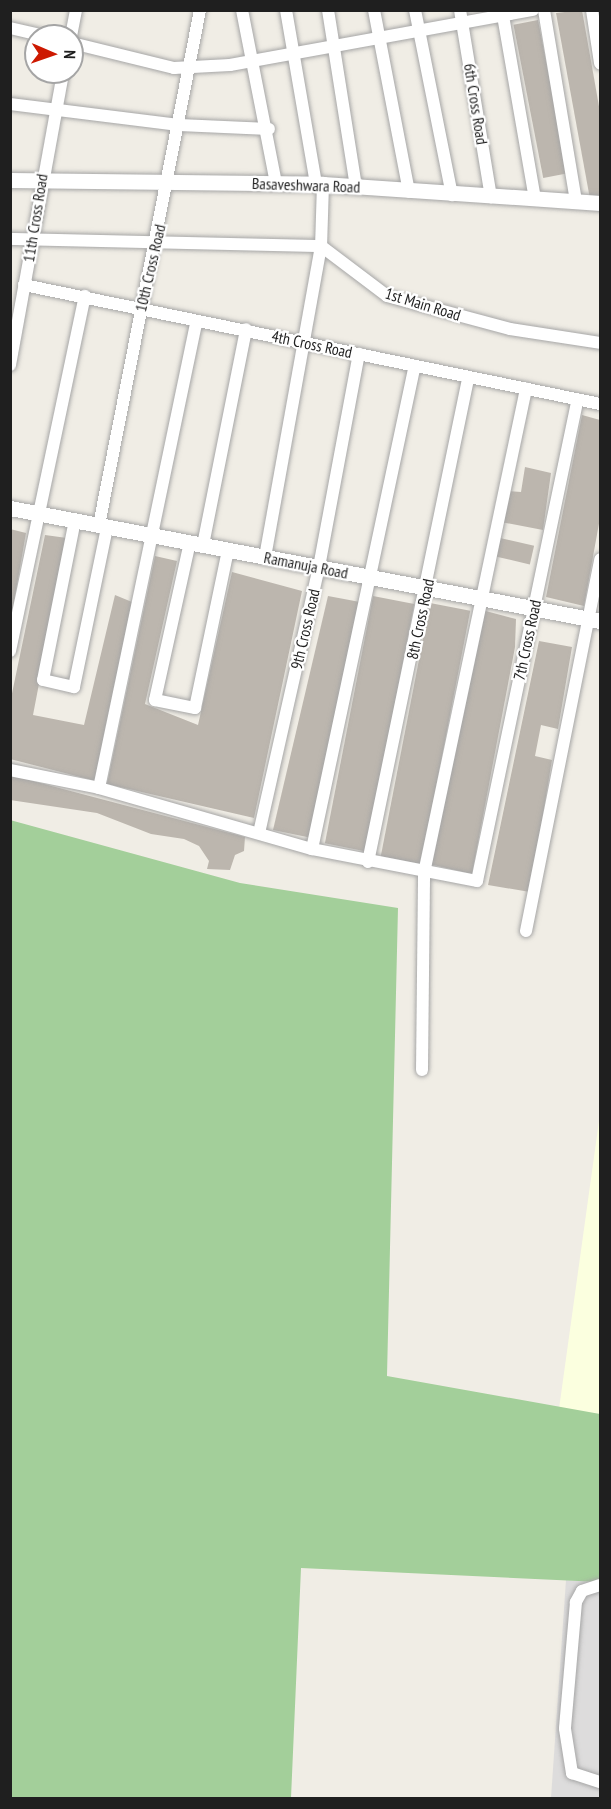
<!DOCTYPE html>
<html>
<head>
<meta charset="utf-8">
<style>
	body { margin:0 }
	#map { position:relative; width:611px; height:1809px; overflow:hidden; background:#f0ede5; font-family:"PT Sans Narrow",sans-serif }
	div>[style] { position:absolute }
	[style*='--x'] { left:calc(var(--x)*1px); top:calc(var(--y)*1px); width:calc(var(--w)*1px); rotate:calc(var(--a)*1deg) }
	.residential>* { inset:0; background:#dddcdc }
	.education>* { inset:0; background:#fbffdf }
	.forest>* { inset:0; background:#a3cf9a }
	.building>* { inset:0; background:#bcb6ae; transform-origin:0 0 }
	.roads { filter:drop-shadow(0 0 2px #a6a6a6) drop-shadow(0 0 2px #a6a6a6) }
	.minor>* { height:12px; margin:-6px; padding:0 6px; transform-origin:6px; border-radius:6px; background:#fff }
	.tertiary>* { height:15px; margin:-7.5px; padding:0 7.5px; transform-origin:7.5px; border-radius:7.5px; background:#fff }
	span { translate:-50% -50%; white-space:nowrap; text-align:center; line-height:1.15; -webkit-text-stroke:4.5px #fff; paint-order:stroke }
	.street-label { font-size:16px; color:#1f1f1f }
	.frame { position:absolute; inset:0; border:12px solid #1f1f1f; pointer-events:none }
	.north { position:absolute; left:24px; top:24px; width:60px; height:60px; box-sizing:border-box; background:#fff; border:2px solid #a5a5a5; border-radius:50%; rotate:92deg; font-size:16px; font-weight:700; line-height:24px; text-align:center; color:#1f1f1f }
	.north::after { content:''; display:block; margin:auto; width:21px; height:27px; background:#cd1901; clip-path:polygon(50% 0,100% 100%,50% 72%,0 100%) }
</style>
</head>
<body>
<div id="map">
	<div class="residential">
		<i style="clip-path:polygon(566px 1580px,600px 1582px,600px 1798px,551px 1798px)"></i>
	</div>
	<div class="education">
		<i style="clip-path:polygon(599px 1121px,600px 1122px,600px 1414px,559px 1409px)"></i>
	</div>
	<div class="forest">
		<i style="clip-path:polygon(10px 820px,240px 883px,398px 908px,387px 1376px,600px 1414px,600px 1582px,301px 1568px,291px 1798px,11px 1798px)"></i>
	</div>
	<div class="building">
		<i style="clip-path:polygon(582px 10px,600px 112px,600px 200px,590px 199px,556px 13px)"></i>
		<i style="left:538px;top:20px;width:156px;height:25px;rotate:79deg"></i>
		<i style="clip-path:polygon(582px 415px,600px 420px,600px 518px,584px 606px,546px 597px)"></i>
		<i style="clip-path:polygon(525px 467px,551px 473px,543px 530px,501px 522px,507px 491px,521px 492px)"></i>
		<i style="clip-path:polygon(10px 529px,26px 533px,11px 619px,10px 619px)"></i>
		<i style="clip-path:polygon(45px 535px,67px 538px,33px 715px,84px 725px,115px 595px,132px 602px,96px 781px,10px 759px,10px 703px)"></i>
		<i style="left:500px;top:538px;width:35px;height:19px;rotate:13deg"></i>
		<i style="clip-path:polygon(155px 556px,177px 561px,145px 704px,198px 725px,232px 572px,302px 591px,254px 818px,107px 784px)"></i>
		<i style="clip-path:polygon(328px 596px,360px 602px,312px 838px,273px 830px)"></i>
		<i style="left:373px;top:596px;width:42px;height:252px;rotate:11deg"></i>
		<i style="left:430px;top:603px;width:41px;height:258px;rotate:11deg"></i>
		<i style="clip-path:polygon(482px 610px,516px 619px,515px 647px,472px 874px,429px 864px)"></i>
		<i style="clip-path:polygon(539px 641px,572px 647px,558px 729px,541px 725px,535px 756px,552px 760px,530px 892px,488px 885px)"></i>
		<i style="clip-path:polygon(10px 775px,245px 837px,244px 851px,235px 855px,230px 870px,207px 869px,209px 861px,199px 846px,184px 839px,151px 834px,97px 813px,10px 800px)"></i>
	</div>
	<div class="roads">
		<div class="minor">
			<i style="--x:242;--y:10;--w:176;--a:78.9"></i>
			<i style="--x:286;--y:10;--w:177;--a:80.2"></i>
			<i style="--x:328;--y:10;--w:179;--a:81"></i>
			<i style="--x:374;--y:10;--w:185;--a:79.1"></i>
			<i style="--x:415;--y:10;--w:189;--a:78.7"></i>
			<i style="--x:460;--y:10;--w:190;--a:80.6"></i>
			<i style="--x:502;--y:10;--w:192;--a:80.1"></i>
			<i style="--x:544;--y:10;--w:194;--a:80.5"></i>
			<i style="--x:592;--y:10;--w:54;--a:81.4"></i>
			<i style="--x:10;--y:28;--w:35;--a:13"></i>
			<i style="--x:71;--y:36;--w:26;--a:-79"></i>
			<i style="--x:72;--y:43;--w:105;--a:13.8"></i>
			<i style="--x:174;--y:68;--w:56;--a:-3.1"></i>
			<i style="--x:230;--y:65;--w:308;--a:-10.3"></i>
			<i style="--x:10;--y:104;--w:170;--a:7.1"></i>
			<i style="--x:179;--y:125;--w:90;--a:2.5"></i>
			<i style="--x:323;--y:184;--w:62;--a:91.8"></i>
			<i style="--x:321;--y:246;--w:83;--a:37.1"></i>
			<i style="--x:387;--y:296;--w:127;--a:15"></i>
			<i style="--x:510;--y:329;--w:91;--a:8.8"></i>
			<i style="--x:10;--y:239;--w:311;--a:1.3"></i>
			<i style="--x:321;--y:246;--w:316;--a:100.2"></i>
			<i style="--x:24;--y:285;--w:588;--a:11.67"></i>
			<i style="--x:10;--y:365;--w:298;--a:-79.7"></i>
			<i style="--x:75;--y:520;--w:163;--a:101.3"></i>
			<i style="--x:43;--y:680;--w:32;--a:13"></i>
			<i style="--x:74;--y:687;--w:163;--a:-78.3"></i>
			<i style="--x:99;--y:525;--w:525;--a:-78.9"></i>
			<i style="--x:190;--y:542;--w:162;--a:102.5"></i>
			<i style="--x:155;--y:700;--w:41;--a:11.3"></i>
			<i style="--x:195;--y:708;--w:161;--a:-78.2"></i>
			<i style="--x:203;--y:545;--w:220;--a:-78.7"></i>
			<i style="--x:10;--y:651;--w:363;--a:-78.1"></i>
			<i style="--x:10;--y:770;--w:91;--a:11.4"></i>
			<i style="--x:99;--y:788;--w:222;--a:16"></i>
			<i style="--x:312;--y:849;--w:168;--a:11"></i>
			<i style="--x:477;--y:881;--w:492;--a:-78.2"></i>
			<i style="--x:99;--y:788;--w:476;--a:-78.2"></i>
			<i style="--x:259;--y:833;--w:273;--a:-77.3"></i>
			<i style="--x:319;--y:567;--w:217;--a:-79.4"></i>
			<i style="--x:312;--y:849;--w:494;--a:-78"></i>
			<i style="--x:368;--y:862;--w:495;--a:-78.3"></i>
			<i style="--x:526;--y:931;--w:379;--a:-78.7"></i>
			<i style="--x:422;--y:1070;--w:197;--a:-89.4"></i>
			<i style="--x:424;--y:873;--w:495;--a:-78.1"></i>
			<i style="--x:600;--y:1585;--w:19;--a:162"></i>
			<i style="--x:582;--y:1591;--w:13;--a:119"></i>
			<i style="--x:576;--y:1602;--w:127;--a:95"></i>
			<i style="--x:565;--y:1729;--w:45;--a:81"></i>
			<i style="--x:572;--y:1773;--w:29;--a:18"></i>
		</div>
		<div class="tertiary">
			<i style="--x:10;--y:180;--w:313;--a:0.7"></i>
			<i style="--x:323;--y:184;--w:278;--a:3.9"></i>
			<i style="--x:10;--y:508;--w:601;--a:10.84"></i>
		</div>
	</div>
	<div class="street-label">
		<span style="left:476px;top:104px;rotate:81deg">6th Cross Road</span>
		<span style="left:306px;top:185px;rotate:2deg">Basaveshwara Road</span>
		<span style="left:35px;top:218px;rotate:-81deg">11th Cross Road</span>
		<span style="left:150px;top:268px;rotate:-77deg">10th Cross Road</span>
		<span style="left:423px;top:304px;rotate:17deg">1st Main Road</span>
		<span style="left:312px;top:344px;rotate:12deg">4th Cross Road</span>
		<span style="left:306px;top:565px;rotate:11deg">Ramanuja Road</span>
		<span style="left:420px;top:619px;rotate:-78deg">8th Cross Road</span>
		<span style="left:305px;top:629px;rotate:-77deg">9th Cross Road</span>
		<span style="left:527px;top:640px;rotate:-78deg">7th Cross Road</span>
	</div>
	<div class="frame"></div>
	<div class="north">N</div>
</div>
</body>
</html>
